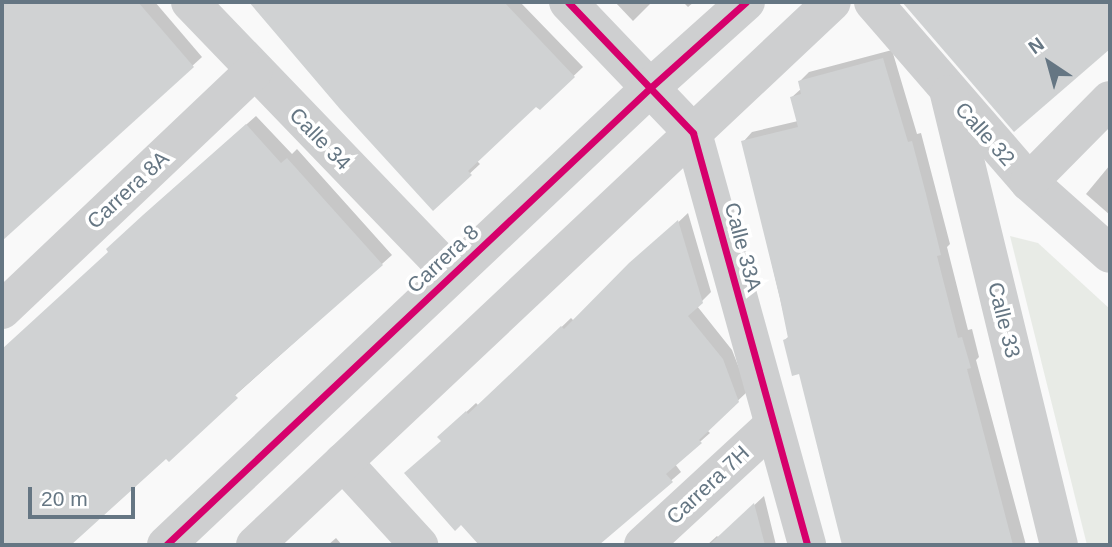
<!DOCTYPE html>
<html>
<head>
<meta charset="utf-8">
<style>
	body { margin:0 }
	#map { position:relative; width:1112px; height:547px; overflow:hidden; background:#f9f9f9; font-family:Helvetica,sans-serif }
	div>[style] { position:absolute }
	[style*='--x'] { left:calc(var(--x)*1px); top:calc(var(--y)*1px); width:calc(var(--w)*1px); rotate:calc(var(--a)*1deg) }
	.green>* { inset:0; background:#e8ebe6 }
	.shadow>* { inset:0; background:#0003 }
	.building>* { inset:0; background:#d0d2d3 }
	.minor>* { height:38px; margin:-19px; padding:0 19px; transform-origin:19px; border-radius:19px; background:#cecfd0 }
	.cycleway>* { height:7px; margin:-3.5px; padding:0 3.5px; transform-origin:3.5px; border-radius:3.5px; background:#d6006c }
	span { translate:-50% -50%; white-space:nowrap; text-align:center; line-height:1.15; -webkit-text-stroke:7px #fff; paint-order:stroke }
	.street-label { font-size:21px; color:#657683 }
	.frame { position:absolute; inset:0; border:4px solid #657683; pointer-events:none }
	.north { position:absolute; left:1014px; top:28px; width:70px; height:70px; -webkit-text-stroke:5px #fff; paint-order:stroke; rotate:324deg; font-size:19px; font-weight:700; line-height:28px; text-align:center; color:#657683 }
	.north::after { content:''; display:block; margin:auto; width:24px; height:32px; background:#657683; clip-path:polygon(50% 0,100% 100%,50% 72%,0 100%) }
	.scale { position:absolute; left:28px; top:487px; width:107px; height:32px; box-sizing:border-box; border:4px solid #657683; border-top:0; padding-left:9px; font-size:21px; line-height:24px; white-space:nowrap; color:#657683; -webkit-text-stroke:5px #fff; paint-order:stroke }
</style>
</head>
<body>
<div id="map">
	<div class="green">
		<i style="clip-path:polygon(1010px 236px,1038px 243px,1110px 309px,1110px 545px,1087px 545px)"></i>
	</div>
	<div class="shadow">
		<i style="clip-path:polygon(2px 2px,155px 2px,202px 57px,2px 240px)"></i>
		<i style="clip-path:polygon(252px 2px,520px 2px,583px 67px,540px 108px,536px 104px,477px 161px,480px 164px,433px 208px,342px 108px)"></i>
		<i style="clip-path:polygon(615px 2px,652px 2px,633px 21px)"></i>
		<i style="clip-path:polygon(683px 2px,694px 2px,688px 7px)"></i>
		<i style="clip-path:polygon(905px 2px,1110px 2px,1110px 41px,1015px 129px)"></i>
		<i style="clip-path:polygon(892px 50px,917px 134px,921px 133px,950px 244px,947px 247px,968px 330px,972px 329px,979px 357px,976px 360px,1026px 545px,844px 545px,800px 372px,785px 340px,789px 336px,743px 142px,752px 132px,798px 121px,792px 97px,802px 88px,800px 81px,809px 72px)"></i>
		<i style="clip-path:polygon(256px 116px,292px 154px,297px 149px,392px 255px,68px 545px,2px 545px,2px 352px,110px 252px,154px 206px)"></i>
		<i style="clip-path:polygon(1110px 165px,1110px 215px,1086px 194px)"></i>
		<i style="clip-path:polygon(688px 213px,711px 292px,697px 306px,732px 350px,748px 391px,707px 430px,710px 433px,675px 464px,681px 472px,597px 545px,482px 545px,461px 523px,442px 441px,449px 428px,476px 403px,479px 406px,571px 318px,574px 321px)"></i>
		<i style="clip-path:polygon(764px 496px,776px 545px,707px 545px,717px 536px,719px 538px)"></i>
		<i style="clip-path:polygon(336px 538px,342px 545px,328px 545px)"></i>
	</div>
	<div class="building">
		<i style="clip-path:polygon(2px 2px,138px 2px,194px 67px,2px 241px)"></i>
		<i style="clip-path:polygon(249px 2px,504px 2px,575px 77px,540px 110px,536px 107px,468px 171px,472px 175px,433px 211px,340px 109px)"></i>
		<i style="clip-path:polygon(902px 2px,1110px 2px,1110px 49px,1014px 132px)"></i>
		<i style="clip-path:polygon(883px 58px,908px 142px,912px 141px,926px 194px,941px 255px,937px 256px,958px 338px,962px 337px,971px 368px,967px 369px,1013px 545px,842px 545px,799px 374px,792px 376px,783px 340px,788px 338px,780px 299px,741px 141px,798px 127px,790px 97px,801px 94px,798px 81px)"></i>
		<i style="clip-path:polygon(246px 124px,281px 163px,287px 158px,383px 265px,235px 395px,238px 398px,169px 462px,166px 459px,71px 545px,2px 545px,2px 349px,108px 252px,106px 249px,143px 215px)"></i>
		<i style="clip-path:polygon(678px 220px,703px 303px,688px 316px,723px 359px,739px 402px,699px 440px,702px 443px,666px 474px,673px 482px,599px 545px,479px 545px,461px 525px,455px 531px,404px 473px,441px 441px,437px 437px,466px 411px,468px 414px,561px 326px,564px 329px,629px 263px)"></i>
		<i style="clip-path:polygon(754px 503px,765px 545px,709px 545px)"></i>
	</div>
	<div class="minor">
		<i style="--x:190;--y:2;--w:378;--a:46.1"></i>
		<i style="--x:568;--y:2;--w:181;--a:46.3"></i>
		<i style="--x:693;--y:133;--w:427;--a:74.5"></i>
		<i style="--x:873;--y:2;--w:238;--a:49.1"></i>
		<i style="--x:1029;--y:182;--w:108;--a:41.6"></i>
		<i style="--x:949;--y:94;--w:464;--a:76.3"></i>
		<i style="--x:1029;--y:182;--w:115;--a:-45.4"></i>
		<i style="--x:2;--y:310;--w:347;--a:-43.5"></i>
		<i style="--x:343;--y:462;--w:113;--a:47.5"></i>
		<i style="--x:166;--y:545;--w:666;--a:-43.36"></i>
		<i style="--x:650;--y:88;--w:129;--a:-41.9"></i>
		<i style="--x:255;--y:545;--w:792;--a:-43.26"></i>
		<i style="--x:643;--y:545;--w:177;--a:-42.7"></i>
	</div>
	<div class="cycleway">
		<i style="--x:568;--y:2;--w:181;--a:46.3"></i>
		<i style="--x:693;--y:133;--w:427;--a:74.5"></i>
		<i style="--x:166;--y:545;--w:666;--a:-43.36"></i>
		<i style="--x:650;--y:88;--w:129;--a:-41.9"></i>
	</div>
	<div class="street-label">
		<span style="left:985px;top:134px;rotate:48deg">Calle 32</span>
		<span style="left:320px;top:139px;rotate:46deg">Calle 34</span>
		<span style="left:128px;top:190px;rotate:-43deg">Carrera 8A</span>
		<span style="left:743px;top:247px;rotate:75deg">Calle 33A</span>
		<span style="left:443px;top:259px;rotate:-43deg">Carrera 8</span>
		<span style="left:1004px;top:320px;rotate:76deg">Calle 33</span>
		<span style="left:708px;top:485px;rotate:-43deg">Carrera 7H</span>
	</div>
	<div class="frame"></div>
	<div class="north">N</div>
	<div class="scale">20 m</div>
</div>
</body>
</html>
